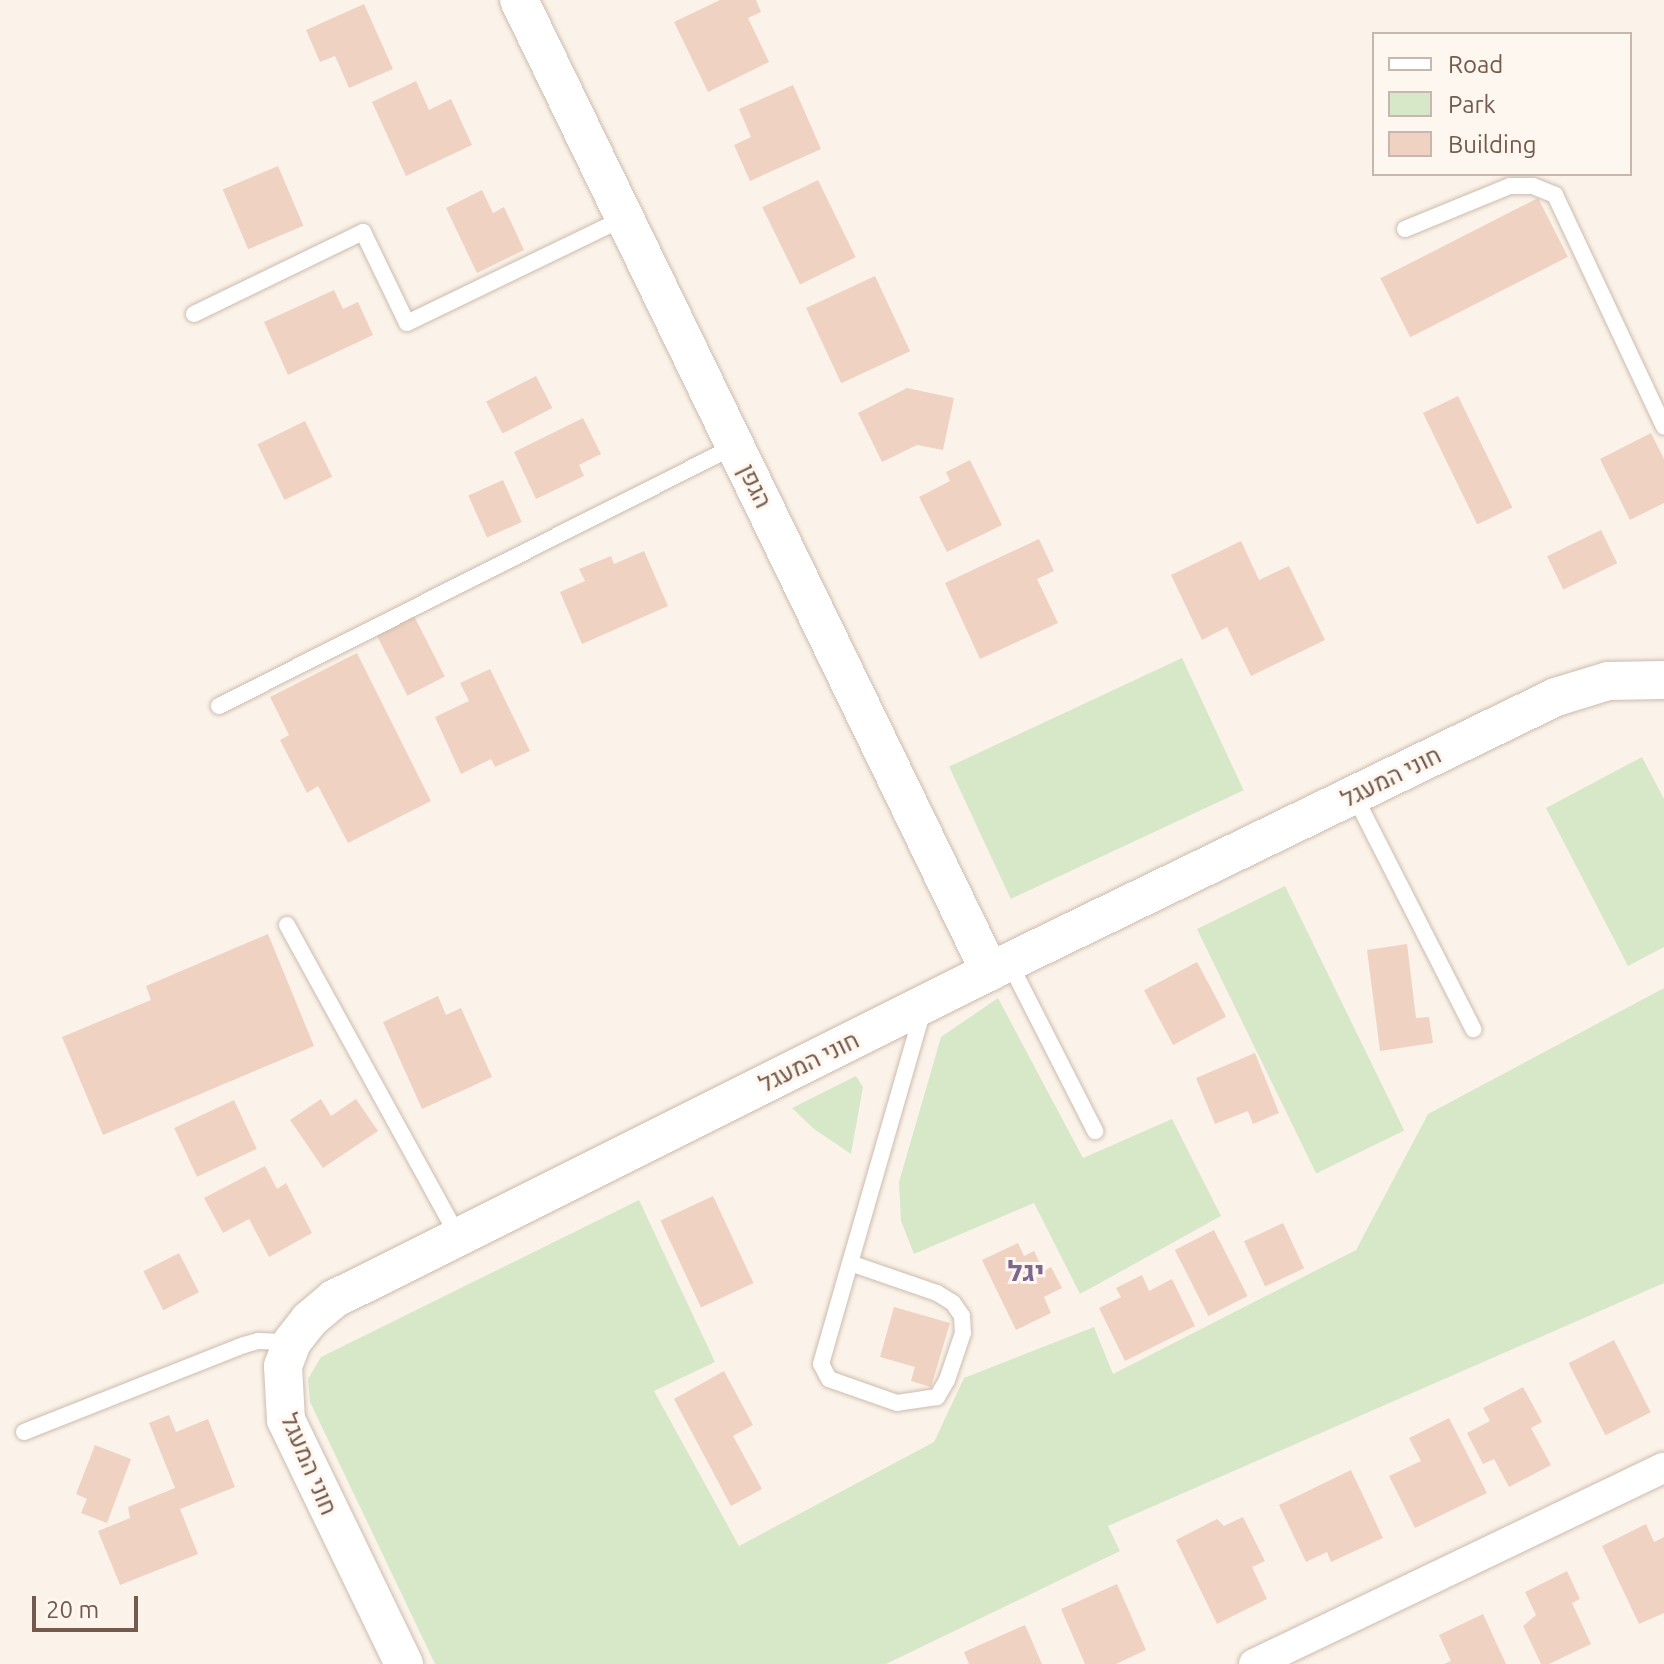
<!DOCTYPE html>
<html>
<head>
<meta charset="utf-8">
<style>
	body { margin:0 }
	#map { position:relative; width:1664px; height:1664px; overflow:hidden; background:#fbf3e9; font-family:Ubuntu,Heebo,sans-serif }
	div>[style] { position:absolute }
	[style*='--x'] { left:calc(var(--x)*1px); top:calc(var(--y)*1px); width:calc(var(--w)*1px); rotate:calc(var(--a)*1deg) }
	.green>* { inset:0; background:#d7e8c8; transform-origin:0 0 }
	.building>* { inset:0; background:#efd2c2; transform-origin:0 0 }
	.roads { filter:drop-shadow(0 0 2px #cdbbaf) drop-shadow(0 0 2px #cdbbaf) }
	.service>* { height:16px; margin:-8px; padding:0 8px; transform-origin:8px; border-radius:8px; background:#fff }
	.minor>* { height:30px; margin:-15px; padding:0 15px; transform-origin:15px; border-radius:15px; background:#fff }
	.tertiary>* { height:38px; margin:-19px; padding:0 19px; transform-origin:19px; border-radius:19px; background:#fff }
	span { translate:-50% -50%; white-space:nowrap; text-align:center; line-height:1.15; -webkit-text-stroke:6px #fef7ef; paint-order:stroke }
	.street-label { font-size:24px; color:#745a4e }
	.quarter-label { font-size:28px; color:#7f6690; font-weight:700 }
	.legend { position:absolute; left:1372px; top:32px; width:260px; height:144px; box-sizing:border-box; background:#fef7ef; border:2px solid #c7b8af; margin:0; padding:10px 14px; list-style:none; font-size:24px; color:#745a4e }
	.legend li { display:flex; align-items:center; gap:16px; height:40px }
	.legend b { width:40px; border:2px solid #c7b8af }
	.scale { position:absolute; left:32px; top:1596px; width:106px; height:36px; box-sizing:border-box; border:4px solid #745a4e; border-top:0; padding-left:10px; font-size:24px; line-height:28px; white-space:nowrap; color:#745a4e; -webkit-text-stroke:6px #fef7ef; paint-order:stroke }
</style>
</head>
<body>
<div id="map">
	<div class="green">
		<i style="left:1182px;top:658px;width:146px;height:257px;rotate:65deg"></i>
		<i style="clip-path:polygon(1642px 757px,1664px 799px,1664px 947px,1628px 966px,1546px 808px)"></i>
		<i style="left:1285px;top:886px;width:272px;height:98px;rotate:64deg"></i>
		<i style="clip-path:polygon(1664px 988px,1664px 1283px,1108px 1526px,1120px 1551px,886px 1664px,435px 1664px,310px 1402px,308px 1379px,321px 1357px,639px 1200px,715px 1362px,654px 1391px,739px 1546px,934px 1442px,964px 1378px,1094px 1327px,1113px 1374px,1356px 1250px,1428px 1114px)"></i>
		<i style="clip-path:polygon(998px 998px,1083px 1158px,1172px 1119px,1221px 1216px,1080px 1294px,1034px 1203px,914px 1254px,901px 1221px,899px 1182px,941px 1037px)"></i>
		<i style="clip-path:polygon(856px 1076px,863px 1087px,851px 1154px,814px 1129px,792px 1108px)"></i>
	</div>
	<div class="building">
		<i style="clip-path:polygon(720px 0,756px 0,761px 12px,748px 18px,769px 62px,708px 92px,674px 22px)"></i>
		<i style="clip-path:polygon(364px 4px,393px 69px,349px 88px,335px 56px,320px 62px,306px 30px)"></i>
		<i style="clip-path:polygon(416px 81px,429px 110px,451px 99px,472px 145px,406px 176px,372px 102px)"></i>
		<i style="clip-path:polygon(793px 85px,821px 149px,750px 181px,734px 145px,751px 137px,739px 109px)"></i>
		<i style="left:278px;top:166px;width:65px;height:60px;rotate:67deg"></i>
		<i style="left:818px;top:180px;width:86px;height:62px;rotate:64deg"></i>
		<i style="clip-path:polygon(482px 190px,493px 213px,504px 207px,524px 250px,477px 273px,446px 208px)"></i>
		<i style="left:1538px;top:198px;width:66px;height:177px;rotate:63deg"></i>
		<i style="left:875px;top:276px;width:83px;height:76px;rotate:65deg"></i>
		<i style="clip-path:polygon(334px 290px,343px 309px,358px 302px,373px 335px,288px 375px,264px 322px)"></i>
		<i style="left:536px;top:376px;width:36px;height:56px;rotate:63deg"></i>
		<i style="clip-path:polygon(907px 388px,954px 398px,943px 450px,917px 445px,882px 462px,858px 413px)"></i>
		<i style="left:1458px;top:396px;width:124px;height:39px;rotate:64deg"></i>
		<i style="clip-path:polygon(583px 418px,601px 454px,579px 465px,584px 476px,536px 499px,514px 452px)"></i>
		<i style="left:305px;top:421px;width:62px;height:53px;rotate:64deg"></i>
		<i style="clip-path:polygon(1651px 433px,1664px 459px,1664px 503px,1630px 520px,1600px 459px)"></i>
		<i style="clip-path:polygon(970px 460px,1002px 525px,947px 552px,919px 497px,950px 481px,946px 472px)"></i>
		<i style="left:503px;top:480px;width:46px;height:38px;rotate:66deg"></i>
		<i style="left:1601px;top:530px;width:37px;height:60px;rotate:64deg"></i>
		<i style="clip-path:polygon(1039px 539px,1054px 571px,1037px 579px,1058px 623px,980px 659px,945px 583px)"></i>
		<i style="clip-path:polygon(1241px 541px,1259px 580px,1289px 566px,1325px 640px,1251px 676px,1227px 627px,1202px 640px,1171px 575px)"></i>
		<i style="clip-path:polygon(644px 551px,668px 606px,582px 644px,560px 592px,585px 581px,579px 569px,611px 556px,614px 564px)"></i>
		<i style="left:414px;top:616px;width:68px;height:42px;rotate:63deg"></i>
		<i style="clip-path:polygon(357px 653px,431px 801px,348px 843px,318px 786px,307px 793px,280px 740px,289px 735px,270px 697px)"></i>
		<i style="clip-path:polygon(490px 669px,530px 751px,495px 767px,491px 759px,461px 774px,435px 717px,469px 701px,460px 683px)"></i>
		<i style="clip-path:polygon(268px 934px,314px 1046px,103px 1135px,62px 1037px,151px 1000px,146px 986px)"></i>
		<i style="clip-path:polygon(1407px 944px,1416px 1018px,1429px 1017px,1433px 1043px,1380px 1051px,1367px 950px)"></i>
		<i style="left:1197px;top:962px;width:62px;height:60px;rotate:62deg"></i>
		<i style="clip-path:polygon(438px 996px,446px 1015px,461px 1008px,492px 1077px,422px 1109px,383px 1022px)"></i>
		<i style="clip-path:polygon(1255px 1053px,1279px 1113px,1253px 1124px,1248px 1111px,1215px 1124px,1196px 1078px)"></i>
		<i style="clip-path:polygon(321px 1099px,331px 1116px,356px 1099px,378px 1131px,323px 1168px,290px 1120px)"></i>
		<i style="left:234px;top:1100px;width:54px;height:66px;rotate:65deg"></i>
		<i style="clip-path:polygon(265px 1166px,277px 1189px,286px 1183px,312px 1233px,269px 1257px,249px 1219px,223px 1233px,204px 1198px)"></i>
		<i style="left:713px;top:1196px;width:96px;height:58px;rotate:65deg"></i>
		<i style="left:1283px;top:1223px;width:50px;height:43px;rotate:65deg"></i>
		<i style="left:1214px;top:1230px;width:74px;height:44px;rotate:63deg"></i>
		<i style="clip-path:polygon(1018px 1243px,1024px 1256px,1034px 1251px,1044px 1271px,1051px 1267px,1062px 1288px,1044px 1297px,1051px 1313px,1016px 1330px,982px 1260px)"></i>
		<i style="left:179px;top:1253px;width:44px;height:40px;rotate:63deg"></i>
		<i style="clip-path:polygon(1142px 1275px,1149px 1291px,1172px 1279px,1195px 1326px,1125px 1361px,1099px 1308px,1121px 1297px,1116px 1288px)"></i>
		<i style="clip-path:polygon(894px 1307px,950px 1323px,931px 1387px,911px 1381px,915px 1367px,880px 1357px)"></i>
		<i style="left:1614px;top:1340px;width:81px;height:51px;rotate:63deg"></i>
		<i style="clip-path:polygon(724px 1371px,753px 1425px,733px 1436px,762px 1489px,731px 1506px,674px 1399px)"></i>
		<i style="clip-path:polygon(1523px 1387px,1542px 1422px,1531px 1428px,1551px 1465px,1509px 1487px,1494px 1459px,1483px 1464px,1467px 1433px,1490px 1421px,1483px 1408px)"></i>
		<i style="clip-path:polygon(169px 1415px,176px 1432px,208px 1419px,235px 1487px,180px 1509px,198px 1554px,120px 1585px,98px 1531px,130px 1518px,128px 1507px,175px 1488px,149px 1423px)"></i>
		<i style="clip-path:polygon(1449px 1418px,1487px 1493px,1415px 1528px,1389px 1476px,1421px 1461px,1409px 1438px)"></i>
		<i style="clip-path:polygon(95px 1445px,131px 1459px,107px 1523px,81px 1513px,87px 1499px,76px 1494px)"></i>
		<i style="clip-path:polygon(1351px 1470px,1383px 1538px,1331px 1562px,1327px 1552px,1306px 1562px,1279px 1505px)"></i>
		<i style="clip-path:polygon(1243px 1517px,1265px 1561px,1252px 1567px,1267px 1599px,1217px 1624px,1176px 1540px,1217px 1519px,1224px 1526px)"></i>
		<i style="clip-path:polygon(1646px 1524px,1654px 1542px,1664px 1537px,1664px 1613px,1639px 1624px,1602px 1546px)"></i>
		<i style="clip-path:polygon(1567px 1571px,1580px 1599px,1572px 1603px,1591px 1644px,1549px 1664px,1541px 1664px,1523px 1626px,1536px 1615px,1525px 1592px)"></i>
		<i style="clip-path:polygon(1117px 1584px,1146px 1650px,1116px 1664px,1085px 1664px,1061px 1609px)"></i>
		<i style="clip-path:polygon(1483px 1614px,1506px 1664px,1444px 1664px,1451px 1661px,1439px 1635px)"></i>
		<i style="clip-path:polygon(1025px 1625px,1042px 1664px,969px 1664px,964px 1652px)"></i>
	</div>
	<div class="roads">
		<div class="service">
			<i style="--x:1405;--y:229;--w:113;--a:-22.3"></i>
			<i style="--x:1510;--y:186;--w:23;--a:0"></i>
			<i style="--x:1533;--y:186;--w:24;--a:22"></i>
			<i style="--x:1555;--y:195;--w:256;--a:64.8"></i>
			<i style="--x:194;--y:314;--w:188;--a:-25.9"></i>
			<i style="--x:363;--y:232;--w:101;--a:64.2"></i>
			<i style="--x:407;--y:323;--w:241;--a:-25.8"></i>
			<i style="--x:219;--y:706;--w:578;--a:-26.74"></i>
			<i style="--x:1354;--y:795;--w:263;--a:63"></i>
			<i style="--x:287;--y:925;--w:355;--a:61.2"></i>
			<i style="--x:1009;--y:962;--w:190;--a:63"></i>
			<i style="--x:850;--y:1263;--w:92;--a:19"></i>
			<i style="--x:937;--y:1293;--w:19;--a:32"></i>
			<i style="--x:953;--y:1303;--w:16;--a:55"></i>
			<i style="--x:962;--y:1316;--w:17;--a:87"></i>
			<i style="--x:963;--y:1333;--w:50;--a:108.8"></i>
			<i style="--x:947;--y:1380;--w:20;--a:120"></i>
			<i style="--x:937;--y:1397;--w:40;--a:171.5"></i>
			<i style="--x:897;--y:1403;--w:72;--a:-160.6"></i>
			<i style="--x:829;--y:1379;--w:17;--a:-118"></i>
			<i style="--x:821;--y:1364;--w:105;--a:-74"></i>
			<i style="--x:850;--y:1263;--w:263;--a:-73.9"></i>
			<i style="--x:24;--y:1432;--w:237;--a:-21.6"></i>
			<i style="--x:244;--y:1345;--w:15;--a:-16"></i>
			<i style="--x:258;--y:1341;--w:34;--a:2"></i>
		</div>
		<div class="minor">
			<i style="--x:1254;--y:1664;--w:454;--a:-25.6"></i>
		</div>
		<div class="tertiary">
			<i style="--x:519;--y:0;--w:1080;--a:64.15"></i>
			<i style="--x:404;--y:1664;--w:271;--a:-115.8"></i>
			<i style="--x:286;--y:1420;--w:54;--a:-93.2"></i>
			<i style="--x:283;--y:1366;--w:26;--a:-69"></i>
			<i style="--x:292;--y:1342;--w:28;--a:-52"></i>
			<i style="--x:309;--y:1320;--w:33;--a:-40"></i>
			<i style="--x:334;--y:1299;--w:754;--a:-26.53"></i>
			<i style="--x:1009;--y:962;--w:608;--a:-25.85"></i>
			<i style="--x:1556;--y:697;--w:54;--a:-17.1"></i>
			<i style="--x:1608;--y:681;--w:56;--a:-1"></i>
		</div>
	</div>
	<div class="street-label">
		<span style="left:755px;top:486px;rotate:64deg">הגפן</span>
		<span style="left:1391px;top:777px;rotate:-26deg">חוני המעגל</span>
		<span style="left:809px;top:1062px;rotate:-26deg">חוני המעגל</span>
		<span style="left:309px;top:1464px;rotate:67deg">חוני המעגל</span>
	</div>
	<div class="quarter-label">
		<span style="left:1026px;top:1271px">יגל</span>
	</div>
	<ul class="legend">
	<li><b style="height:10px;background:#fff"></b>Road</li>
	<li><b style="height:22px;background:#d7e8c8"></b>Park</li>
	<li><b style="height:22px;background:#efd2c2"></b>Building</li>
	</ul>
	<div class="scale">20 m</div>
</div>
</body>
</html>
